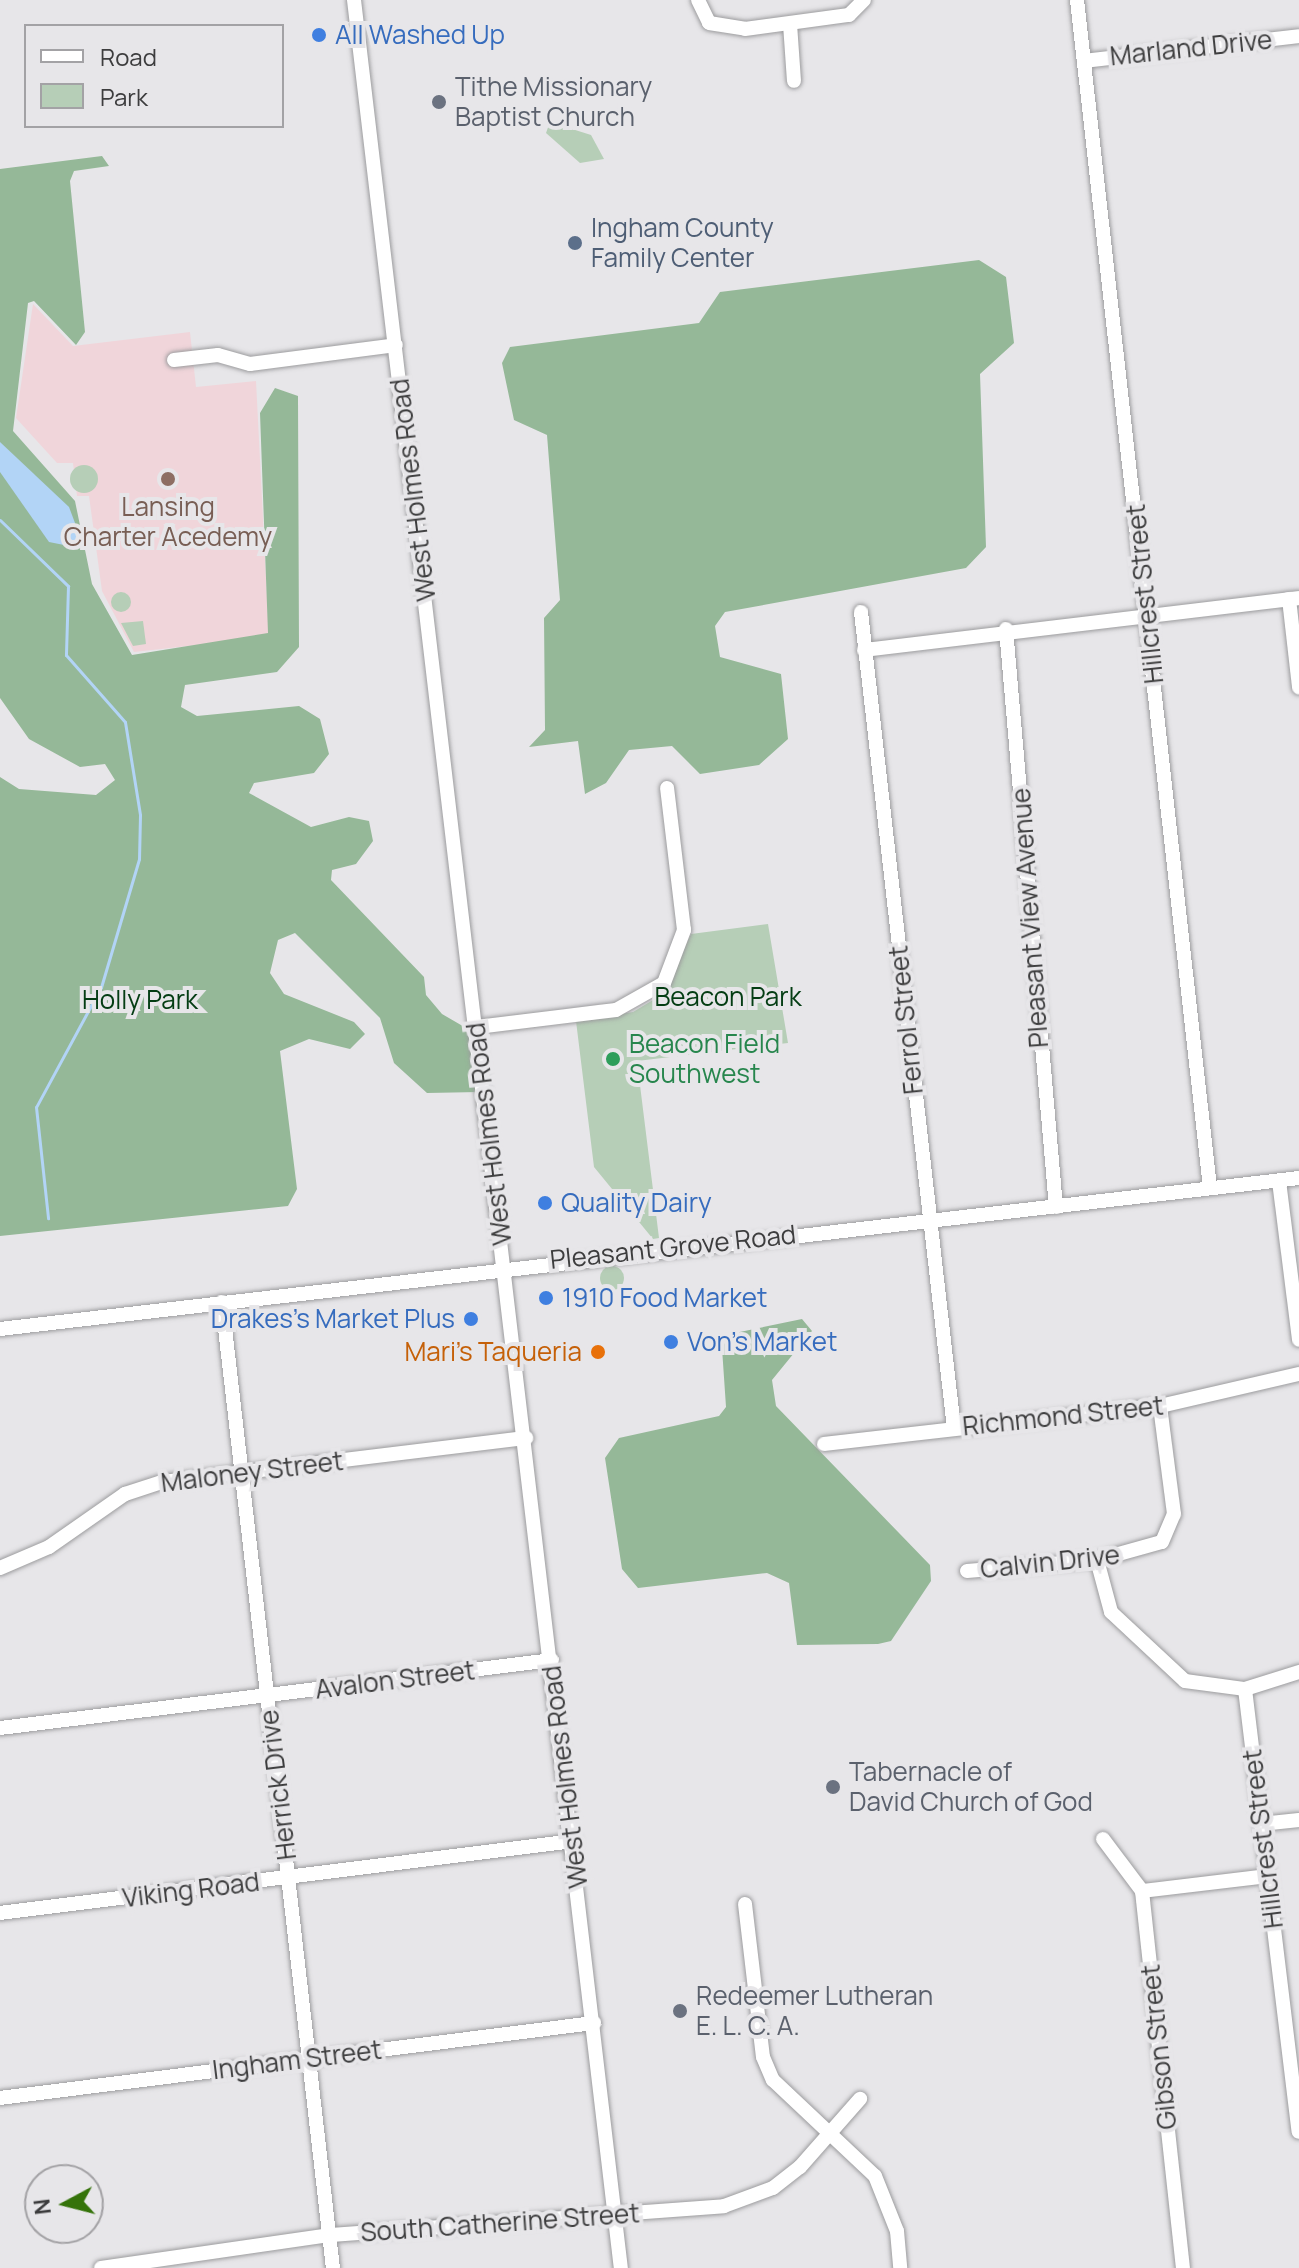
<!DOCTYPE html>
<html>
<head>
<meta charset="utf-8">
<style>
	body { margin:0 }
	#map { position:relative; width:1299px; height:2268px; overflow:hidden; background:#e7e6e9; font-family:Manrope,sans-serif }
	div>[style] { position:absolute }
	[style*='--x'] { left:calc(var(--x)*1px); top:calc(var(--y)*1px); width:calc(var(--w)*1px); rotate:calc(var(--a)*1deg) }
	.education>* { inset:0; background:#f0d5da }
	.green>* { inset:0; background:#b6ceb7 }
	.round { border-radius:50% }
	.forest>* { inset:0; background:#95b898 }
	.water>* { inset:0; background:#b2d4f6 }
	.stream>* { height:3px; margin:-1.5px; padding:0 1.5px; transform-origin:1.5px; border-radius:1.5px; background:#b2d4f6 }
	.roads { filter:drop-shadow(0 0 2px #9c9c9e) drop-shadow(0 0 2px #9c9c9e) }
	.minor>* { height:14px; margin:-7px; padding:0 7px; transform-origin:7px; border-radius:7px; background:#fff }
	.dots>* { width:22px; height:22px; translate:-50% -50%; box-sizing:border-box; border:4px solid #e7e6e9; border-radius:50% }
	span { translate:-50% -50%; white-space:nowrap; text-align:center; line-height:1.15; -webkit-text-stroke:8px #e7e6e9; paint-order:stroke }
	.shop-label { font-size:26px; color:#366cbe }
	.left { translate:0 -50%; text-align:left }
	.right { translate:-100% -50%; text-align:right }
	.street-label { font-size:26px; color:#3d3d3e }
	.worship-label { font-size:26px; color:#5b616d }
	.service-label { font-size:26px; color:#4e5e75 }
	.education-label { font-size:26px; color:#785e54 }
	.park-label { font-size:26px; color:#043d13 }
	.leisure-label { font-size:26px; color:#27864d }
	.food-label { font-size:26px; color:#c56008 }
	.legend { position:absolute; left:24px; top:24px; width:260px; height:104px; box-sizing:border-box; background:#e7e6e9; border:2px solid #a3a2a5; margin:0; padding:10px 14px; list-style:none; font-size:24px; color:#3d3d3e }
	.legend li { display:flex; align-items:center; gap:16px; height:40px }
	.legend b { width:40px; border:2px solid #a3a2a5 }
	.north { position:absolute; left:24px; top:2164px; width:80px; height:80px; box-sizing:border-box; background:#e7e6e9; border:2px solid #a3a2a5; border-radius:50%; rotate:263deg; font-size:22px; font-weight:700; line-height:32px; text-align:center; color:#3d3d3e }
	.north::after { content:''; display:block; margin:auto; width:28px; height:36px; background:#35730a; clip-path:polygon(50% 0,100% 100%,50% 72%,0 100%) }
</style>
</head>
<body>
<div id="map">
	<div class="education">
		<i style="clip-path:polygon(33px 304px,73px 346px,190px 332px,196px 387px,256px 381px,269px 637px,134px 652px,102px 591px,89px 496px,77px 496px,73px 463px,57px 463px,16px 418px)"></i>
	</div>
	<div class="green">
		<i style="clip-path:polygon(550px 122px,591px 135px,604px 159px,580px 163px,546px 133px)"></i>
		<i class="round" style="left:70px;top:465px;width:28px;height:28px"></i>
		<i class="round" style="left:111px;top:592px;width:20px;height:20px"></i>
		<i style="clip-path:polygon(143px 621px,146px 644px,133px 646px,121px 623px)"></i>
		<i style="clip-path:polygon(768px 924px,788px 1043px,637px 1061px,659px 1238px,653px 1239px,594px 1167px,576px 1021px,633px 1012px,663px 994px,691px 934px)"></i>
		<i class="round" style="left:600px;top:1266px;width:24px;height:24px"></i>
	</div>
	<div class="forest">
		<i style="clip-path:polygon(102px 156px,109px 166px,74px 171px,70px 181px,85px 332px,76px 345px,34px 301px,28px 303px,13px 431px,75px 501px,92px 584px,132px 655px,268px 633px,260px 413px,275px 388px,298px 396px,299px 647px,277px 672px,185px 685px,181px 707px,197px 716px,299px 706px,320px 719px,329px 754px,314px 773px,254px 783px,249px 793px,311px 827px,349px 817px,369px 821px,373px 841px,356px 864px,332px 870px,331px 880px,424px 977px,426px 995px,442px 1014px,473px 1032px,479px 1092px,427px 1093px,394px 1063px,380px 1018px,295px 933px,278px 940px,270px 973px,284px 994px,354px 1022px,365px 1034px,350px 1049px,309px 1039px,280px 1051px,297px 1189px,288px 1206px,0 1236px,0 777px,19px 789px,96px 795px,115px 780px,105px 764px,80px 767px,29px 739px,0 698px,0 169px)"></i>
		<i style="clip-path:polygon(979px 260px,1006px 277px,1014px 343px,980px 374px,986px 547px,966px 568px,725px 612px,715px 626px,720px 657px,781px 674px,788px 739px,759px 765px,700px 774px,672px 746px,629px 750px,606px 783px,585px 794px,578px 741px,529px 747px,545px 730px,544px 618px,560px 600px,547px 435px,514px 420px,502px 363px,510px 347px,699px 323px,720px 292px)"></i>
		<i style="clip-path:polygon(802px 1319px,812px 1331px,772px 1380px,776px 1406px,930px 1565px,931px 1581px,891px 1641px,878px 1644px,797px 1645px,789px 1583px,767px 1573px,638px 1588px,622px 1569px,605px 1458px,619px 1438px,719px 1416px,726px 1407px,722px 1348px,730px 1334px)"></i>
	</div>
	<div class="water">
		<i style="clip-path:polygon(0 442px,69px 507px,81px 539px,69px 546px,49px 542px,0 472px)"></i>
	</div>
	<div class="stream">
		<i style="--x:0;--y:520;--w:95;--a:44.1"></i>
		<i style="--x:68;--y:586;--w:69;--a:91.7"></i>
		<i style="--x:66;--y:655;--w:89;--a:48.6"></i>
		<i style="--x:125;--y:722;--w:94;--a:80.8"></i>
		<i style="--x:140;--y:815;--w:44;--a:91.3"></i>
		<i style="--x:139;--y:859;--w:134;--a:106.5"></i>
		<i style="--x:101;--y:987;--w:136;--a:118.4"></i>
		<i style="--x:36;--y:1107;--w:112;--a:83.8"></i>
	</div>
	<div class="roads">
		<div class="minor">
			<i style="--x:354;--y:0;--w:2284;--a:83.29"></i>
			<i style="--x:698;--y:0;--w:25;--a:64"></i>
			<i style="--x:709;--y:23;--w:36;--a:9"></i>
			<i style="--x:745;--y:29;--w:105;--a:-7.7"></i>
			<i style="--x:849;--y:15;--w:21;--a:-45"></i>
			<i style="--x:1077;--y:0;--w:1195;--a:83.61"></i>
			<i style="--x:790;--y:24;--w:57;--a:86"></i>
			<i style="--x:1084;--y:61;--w:216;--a:-6.6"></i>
			<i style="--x:174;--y:360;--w:44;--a:-6.5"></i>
			<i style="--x:218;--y:355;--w:33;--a:16"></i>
			<i style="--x:250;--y:364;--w:147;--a:-7.4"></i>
			<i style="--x:1289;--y:599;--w:89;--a:83.5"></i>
			<i style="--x:861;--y:612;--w:821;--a:83.5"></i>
			<i style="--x:1006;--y:629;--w:580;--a:85.06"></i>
			<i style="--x:864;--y:650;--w:438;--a:-6.8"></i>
			<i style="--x:477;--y:1027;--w:140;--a:-7"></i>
			<i style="--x:616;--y:1010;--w:55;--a:-29.4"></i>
			<i style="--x:664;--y:983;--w:57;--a:-69.3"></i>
			<i style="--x:684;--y:930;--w:143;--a:-96.8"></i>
			<i style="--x:1279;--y:1181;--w:160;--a:82.8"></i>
			<i style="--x:222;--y:1302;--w:972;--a:83.45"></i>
			<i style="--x:0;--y:1329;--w:1308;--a:-6.63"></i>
			<i style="--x:824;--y:1444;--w:338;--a:-6.5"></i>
			<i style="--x:1160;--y:1406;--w:143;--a:-13"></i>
			<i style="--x:1097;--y:1560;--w:54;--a:74.9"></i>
			<i style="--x:1111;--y:1612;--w:101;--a:43"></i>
			<i style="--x:1185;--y:1681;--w:61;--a:7.6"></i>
			<i style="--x:1245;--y:1689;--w:57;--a:-17.5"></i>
			<i style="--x:0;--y:1568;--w:53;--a:-23.2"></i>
			<i style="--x:49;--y:1547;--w:93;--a:-34.9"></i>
			<i style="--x:125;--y:1494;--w:39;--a:-18"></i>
			<i style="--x:162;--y:1482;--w:367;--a:-6.9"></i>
			<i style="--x:967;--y:1571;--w:130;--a:-4.8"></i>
			<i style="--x:1097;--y:1560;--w:67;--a:-15.5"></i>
			<i style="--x:1162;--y:1542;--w:30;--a:-67"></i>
			<i style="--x:1174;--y:1514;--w:109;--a:-97.4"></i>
			<i style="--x:1245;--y:1689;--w:446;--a:83.1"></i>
			<i style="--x:0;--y:1728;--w:556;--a:-7.02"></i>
			<i style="--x:1261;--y:1824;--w:38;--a:-6"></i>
			<i style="--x:1103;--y:1839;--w:65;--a:53.1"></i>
			<i style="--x:1142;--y:1891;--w:379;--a:83.8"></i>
			<i style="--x:1142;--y:1891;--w:126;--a:-6.8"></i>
			<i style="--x:745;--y:1904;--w:154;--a:83.3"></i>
			<i style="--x:763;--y:2057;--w:25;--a:67"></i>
			<i style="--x:773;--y:2080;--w:140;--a:43.3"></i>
			<i style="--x:875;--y:2176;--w:59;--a:68.2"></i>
			<i style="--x:897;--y:2231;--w:37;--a:85"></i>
			<i style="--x:0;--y:1913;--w:578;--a:-7.16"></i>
			<i style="--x:0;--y:2098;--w:599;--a:-7.2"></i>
			<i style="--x:101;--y:2268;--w:232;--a:-8.2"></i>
			<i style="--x:331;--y:2235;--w:394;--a:-4.2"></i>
			<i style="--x:724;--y:2206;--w:52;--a:-20.2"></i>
			<i style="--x:773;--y:2188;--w:34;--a:-38"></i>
			<i style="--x:800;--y:2167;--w:91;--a:-48.6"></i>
		</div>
	</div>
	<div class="dots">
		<i style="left:319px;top:35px;background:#3f7fe0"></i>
		<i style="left:439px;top:102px;background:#6b7280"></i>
		<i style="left:575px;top:243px;background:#5c6f8a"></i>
		<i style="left:168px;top:479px;background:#8d6e63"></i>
		<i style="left:613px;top:1059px;background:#2e9e5b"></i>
		<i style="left:545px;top:1203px;background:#3f7fe0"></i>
		<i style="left:546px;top:1298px;background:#3f7fe0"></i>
		<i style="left:471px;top:1319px;background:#3f7fe0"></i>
		<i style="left:671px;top:1342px;background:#3f7fe0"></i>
		<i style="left:598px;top:1352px;background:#e8710a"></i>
		<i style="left:833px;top:1787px;background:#6b7280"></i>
		<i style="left:680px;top:2011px;background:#6b7280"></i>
	</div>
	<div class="shop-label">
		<span class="left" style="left:335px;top:35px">All Washed Up</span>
		<span class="left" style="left:561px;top:1203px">Quality Dairy</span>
		<span class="left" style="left:562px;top:1298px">1910 Food Market</span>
		<span class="right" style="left:455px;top:1319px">Drakes's Market Plus</span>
		<span class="left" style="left:687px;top:1342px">Von's Market</span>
	</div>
	<div class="street-label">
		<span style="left:1191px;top:48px;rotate:-6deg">Marland Drive</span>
		<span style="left:413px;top:490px;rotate:-97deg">West Holmes Road</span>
		<span style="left:1145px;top:594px;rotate:-96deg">Hillcrest Street</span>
		<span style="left:1030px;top:918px;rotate:-94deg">Pleasant View Avenue</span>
		<span style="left:906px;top:1020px;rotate:-96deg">Ferrol Street</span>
		<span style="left:489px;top:1134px;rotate:-97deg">West Holmes Road</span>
		<span style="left:673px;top:1247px;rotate:-6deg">Pleasant Grove Road</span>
		<span style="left:1063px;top:1416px;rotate:-6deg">Richmond Street</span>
		<span style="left:252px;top:1472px;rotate:-7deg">Maloney Street</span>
		<span style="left:1050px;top:1562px;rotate:-6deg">Calvin Drive</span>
		<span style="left:395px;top:1680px;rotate:-7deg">Avalon Street</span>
		<span style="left:565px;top:1777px;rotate:-97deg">West Holmes Road</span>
		<span style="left:278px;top:1785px;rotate:-97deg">Herrick Drive</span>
		<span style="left:1263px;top:1839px;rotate:-97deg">Hillcrest Street</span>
		<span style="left:191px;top:1890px;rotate:-7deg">Viking Road</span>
		<span style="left:1159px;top:2047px;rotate:-96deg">Gibson Street</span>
		<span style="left:297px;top:2060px;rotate:-7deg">Ingham Street</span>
		<span style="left:500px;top:2223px;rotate:-4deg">South Catherine Street</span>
	</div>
	<div class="worship-label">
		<span class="left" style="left:455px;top:102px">Tithe Missionary<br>Baptist Church</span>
		<span class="left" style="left:849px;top:1787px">Tabernacle of<br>David Church of God</span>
		<span class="left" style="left:696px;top:2011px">Redeemer Lutheran<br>E. L. C. A.</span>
	</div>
	<div class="service-label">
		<span class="left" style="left:591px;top:243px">Ingham County<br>Family Center</span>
	</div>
	<div class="education-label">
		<span style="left:168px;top:522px">Lansing<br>Charter Acedemy</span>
	</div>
	<div class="park-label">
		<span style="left:728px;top:997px">Beacon Park</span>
		<span style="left:140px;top:1000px">Holly Park</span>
	</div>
	<div class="leisure-label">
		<span class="left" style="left:629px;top:1059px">Beacon Field<br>Southwest</span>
	</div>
	<div class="food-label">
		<span class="right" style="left:582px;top:1352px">Mari's Taqueria</span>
	</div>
	<ul class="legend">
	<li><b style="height:10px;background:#fff"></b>Road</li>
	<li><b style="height:22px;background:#b6ceb7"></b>Park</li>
	</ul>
	<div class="north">N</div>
</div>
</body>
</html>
